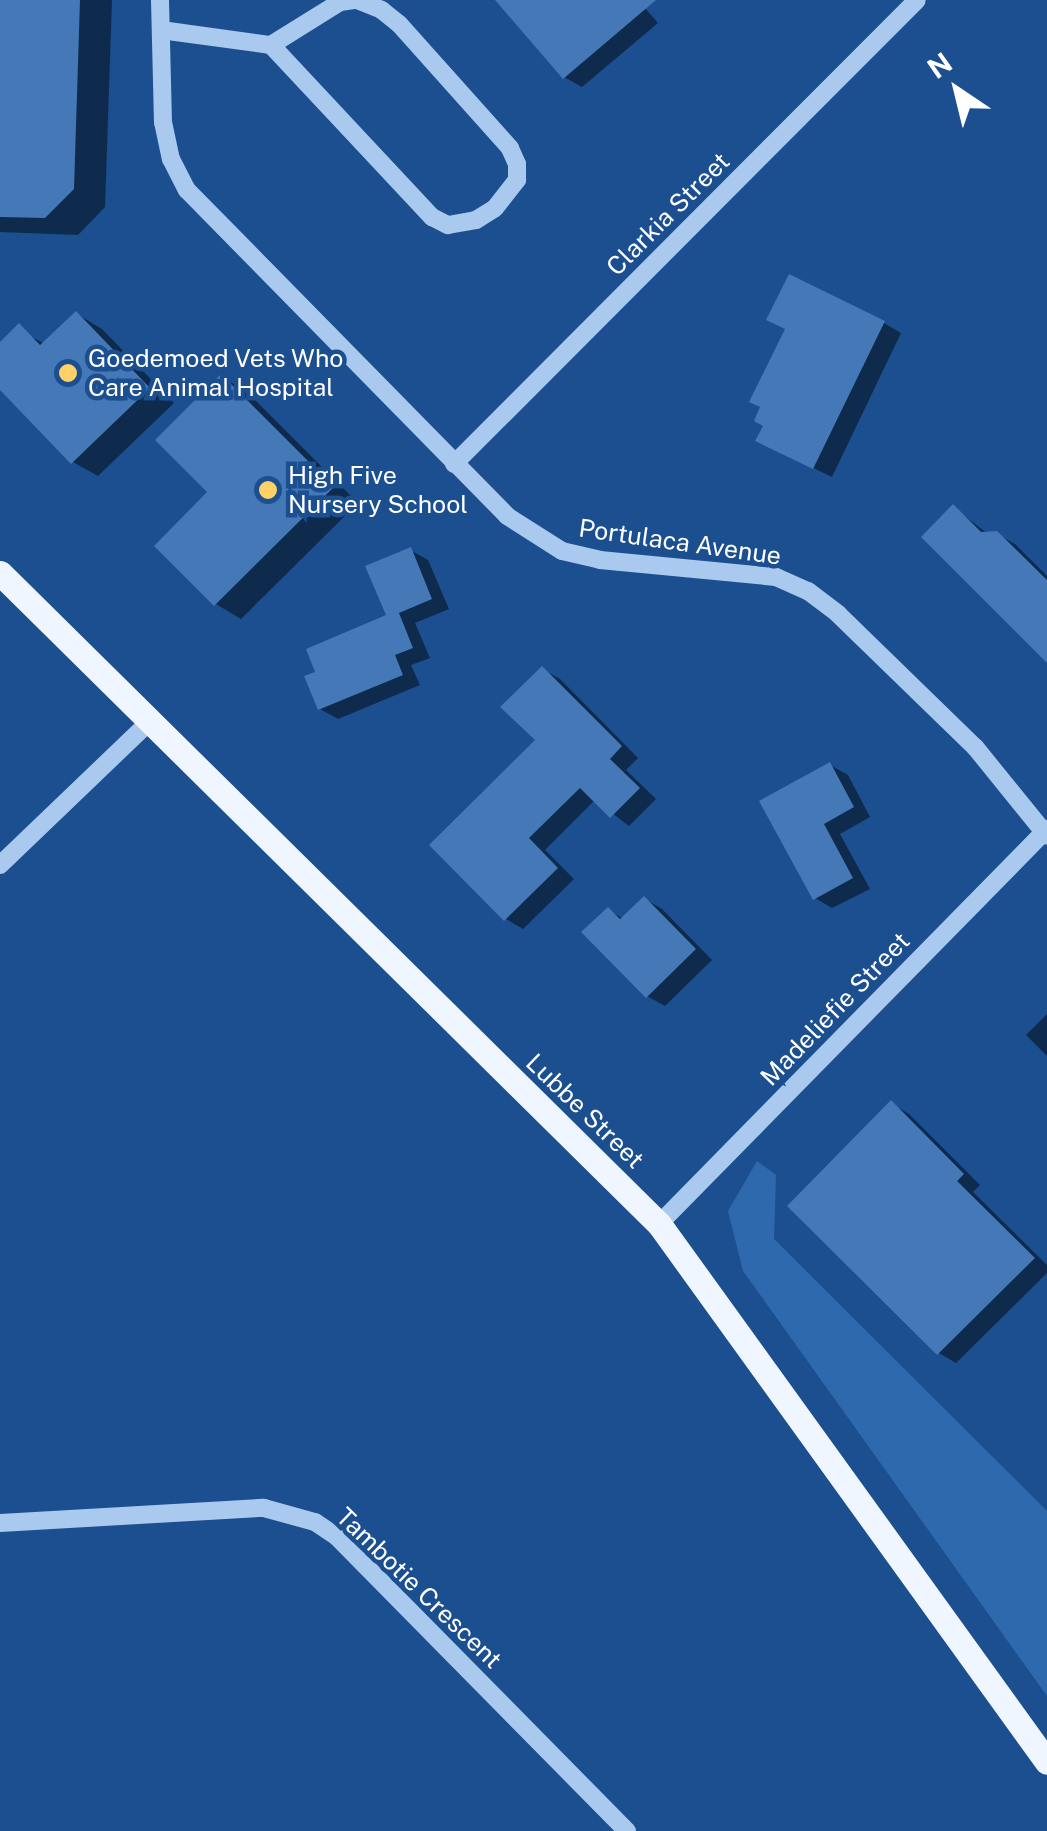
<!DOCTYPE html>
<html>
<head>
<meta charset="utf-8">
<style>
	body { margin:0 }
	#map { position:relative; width:1047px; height:1831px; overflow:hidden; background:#1b4f8f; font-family:"Public Sans",sans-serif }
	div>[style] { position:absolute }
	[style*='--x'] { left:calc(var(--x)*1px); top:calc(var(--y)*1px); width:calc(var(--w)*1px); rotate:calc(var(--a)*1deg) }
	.green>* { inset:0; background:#2e69ad }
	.shadow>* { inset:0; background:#0007 }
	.building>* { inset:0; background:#4478b7 }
	.minor>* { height:18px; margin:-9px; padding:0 9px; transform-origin:9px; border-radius:9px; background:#a9c9ee }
	.major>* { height:25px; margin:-12.5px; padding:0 12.5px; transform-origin:12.5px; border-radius:12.5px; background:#f0f6ff }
	.dots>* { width:28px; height:28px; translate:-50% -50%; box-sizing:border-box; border:5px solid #1b4f8f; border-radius:50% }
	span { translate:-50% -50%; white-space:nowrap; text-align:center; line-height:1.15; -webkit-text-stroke:9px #1b4f8f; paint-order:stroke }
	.street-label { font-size:25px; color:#fff }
	.poi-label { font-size:25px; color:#fff }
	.left { translate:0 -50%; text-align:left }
	.north { position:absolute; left:907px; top:40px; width:100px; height:100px; -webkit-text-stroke:8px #1b4f8f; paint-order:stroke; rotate:325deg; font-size:28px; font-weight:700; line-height:40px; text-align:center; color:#fff }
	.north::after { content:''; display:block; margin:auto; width:35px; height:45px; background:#fff; clip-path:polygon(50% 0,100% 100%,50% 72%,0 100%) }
</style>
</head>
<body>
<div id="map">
	<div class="green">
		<i style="clip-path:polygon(757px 1161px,776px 1175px,774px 1239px,1047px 1511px,1047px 1696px,743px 1271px,728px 1211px)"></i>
	</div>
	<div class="shadow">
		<i style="clip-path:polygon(0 0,112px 0,105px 207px,78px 235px,0 232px)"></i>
		<i style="clip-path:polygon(498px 0,638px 0,658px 23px,582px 87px,564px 77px)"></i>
		<i style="clip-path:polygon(77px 314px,102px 329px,174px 403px,98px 476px,73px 462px,0 386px,0 362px,28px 335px,45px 344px)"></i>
		<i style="clip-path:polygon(884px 323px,901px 333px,832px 477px,776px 450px)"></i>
		<i style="clip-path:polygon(222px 377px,247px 392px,358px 503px,241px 619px,216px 604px)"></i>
		<i style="clip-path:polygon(953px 507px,988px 534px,996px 534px,1015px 544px,1047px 576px,1047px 657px)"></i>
		<i style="clip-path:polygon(410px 550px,428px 560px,449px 609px,415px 623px,430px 658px,411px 665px,420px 685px,338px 719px,320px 709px,389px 617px)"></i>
		<i style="clip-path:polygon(542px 669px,560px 679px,638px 758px,626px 770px,656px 799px,629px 826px,595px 800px,545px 850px,574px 879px,523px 929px,506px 919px,538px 740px)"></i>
		<i style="clip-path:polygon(830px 765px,848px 775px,870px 817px,840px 834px,870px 889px,832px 908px,815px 898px)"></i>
		<i style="clip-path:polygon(645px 899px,662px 909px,712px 960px,665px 1006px,647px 996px,608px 910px,624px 919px)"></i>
		<i style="clip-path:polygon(1047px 1014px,1047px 1056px,1026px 1035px)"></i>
		<i style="clip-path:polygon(892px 1104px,909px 1114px,980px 1185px,973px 1192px,1047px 1265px,1047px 1273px,956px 1363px,939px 1353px,790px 1206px)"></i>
	</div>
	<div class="building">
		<i style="clip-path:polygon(0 0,80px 0,74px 189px,45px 218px,0 217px)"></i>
		<i style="clip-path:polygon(495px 0,656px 0,563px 79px)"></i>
		<i style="clip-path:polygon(789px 274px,885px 321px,813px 469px,755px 441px,763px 426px,754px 421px,760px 407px,749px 402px,785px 329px,766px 320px)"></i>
		<i style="clip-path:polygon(76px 311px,150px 388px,71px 464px,0 390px,0 342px,19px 323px,40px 345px)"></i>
		<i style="clip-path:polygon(221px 374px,334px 487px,214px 606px,154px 546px,207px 492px,155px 440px)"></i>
		<i style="clip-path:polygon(953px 504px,981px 532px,997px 531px,1047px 580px,1047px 663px,921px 537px)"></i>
		<i style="clip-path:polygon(411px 547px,432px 599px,399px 613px,413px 648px,395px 655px,403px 675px,318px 710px,304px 676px,315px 672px,306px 649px,386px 615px,365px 566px)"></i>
		<i style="clip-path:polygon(542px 666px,622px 746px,610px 759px,640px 788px,610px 818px,580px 788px,529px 838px,558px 868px,504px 921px,429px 845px,535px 740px,500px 707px)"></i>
		<i style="clip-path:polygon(830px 762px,854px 807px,824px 824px,853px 878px,813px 900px,759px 801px)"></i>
		<i style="clip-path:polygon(644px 896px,696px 949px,646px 998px,581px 932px,608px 907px,620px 919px)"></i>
		<i style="clip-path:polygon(891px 1100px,964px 1174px,957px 1181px,1035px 1258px,937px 1355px,787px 1206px)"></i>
	</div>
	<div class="minor">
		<i style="--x:160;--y:0;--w:122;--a:88.6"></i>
		<i style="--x:163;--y:122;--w:38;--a:78"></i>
		<i style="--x:171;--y:159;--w:35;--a:63"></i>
		<i style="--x:187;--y:190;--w:457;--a:45.5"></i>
		<i style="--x:507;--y:516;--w:65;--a:32.5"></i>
		<i style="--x:562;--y:551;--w:39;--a:13"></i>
		<i style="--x:600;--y:560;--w:177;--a:5.5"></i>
		<i style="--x:776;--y:577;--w:35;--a:24"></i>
		<i style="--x:808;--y:591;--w:38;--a:37"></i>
		<i style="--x:838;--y:614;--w:191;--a:44.2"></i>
		<i style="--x:975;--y:747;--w:114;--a:51"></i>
		<i style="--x:161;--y:30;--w:111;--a:7.8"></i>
		<i style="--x:271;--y:45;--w:236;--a:46.9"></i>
		<i style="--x:432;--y:217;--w:18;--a:27"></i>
		<i style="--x:448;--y:225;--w:28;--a:-10"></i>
		<i style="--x:476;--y:220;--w:22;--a:-32"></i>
		<i style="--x:495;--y:208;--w:36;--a:-52"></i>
		<i style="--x:517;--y:180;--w:16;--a:-90"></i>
		<i style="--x:517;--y:164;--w:17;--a:-114"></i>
		<i style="--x:510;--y:148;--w:166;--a:-131.8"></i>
		<i style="--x:399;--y:24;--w:22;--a:-141"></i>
		<i style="--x:382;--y:10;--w:27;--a:-158"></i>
		<i style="--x:271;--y:45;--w:81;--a:-31.9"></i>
		<i style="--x:340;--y:2;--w:14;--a:-8"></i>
		<i style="--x:454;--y:464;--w:655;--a:-45.06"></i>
		<i style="--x:0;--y:865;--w:207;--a:-43.8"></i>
		<i style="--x:659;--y:1224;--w:554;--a:-45.51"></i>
		<i style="--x:0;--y:1523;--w:264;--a:-3.3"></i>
		<i style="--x:264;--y:1508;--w:53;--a:15.4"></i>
		<i style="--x:315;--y:1522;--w:27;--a:34"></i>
		<i style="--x:337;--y:1537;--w:413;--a:45.4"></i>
	</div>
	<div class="major">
		<i style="--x:0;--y:573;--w:926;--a:44.65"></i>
		<i style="--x:659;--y:1224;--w:663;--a:54.2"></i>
	</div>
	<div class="dots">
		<i style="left:68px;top:373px;background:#ffd166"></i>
		<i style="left:268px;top:490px;background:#ffd166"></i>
	</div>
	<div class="street-label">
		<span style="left:668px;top:214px;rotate:-45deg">Clarkia Street</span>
		<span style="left:680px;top:542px;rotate:8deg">Portulaca Avenue</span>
		<span style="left:835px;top:1009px;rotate:-46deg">Madeliefie Street</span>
		<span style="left:585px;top:1111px;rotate:44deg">Lubbe Street</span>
		<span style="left:419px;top:1588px;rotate:44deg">Tambotie Crescent</span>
	</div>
	<div class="poi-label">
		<span class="left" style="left:88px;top:373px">Goedemoed Vets Who<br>Care Animal Hospital</span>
		<span class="left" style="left:288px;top:490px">High Five<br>Nursery School</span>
	</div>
	<div class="north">N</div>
</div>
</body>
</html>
